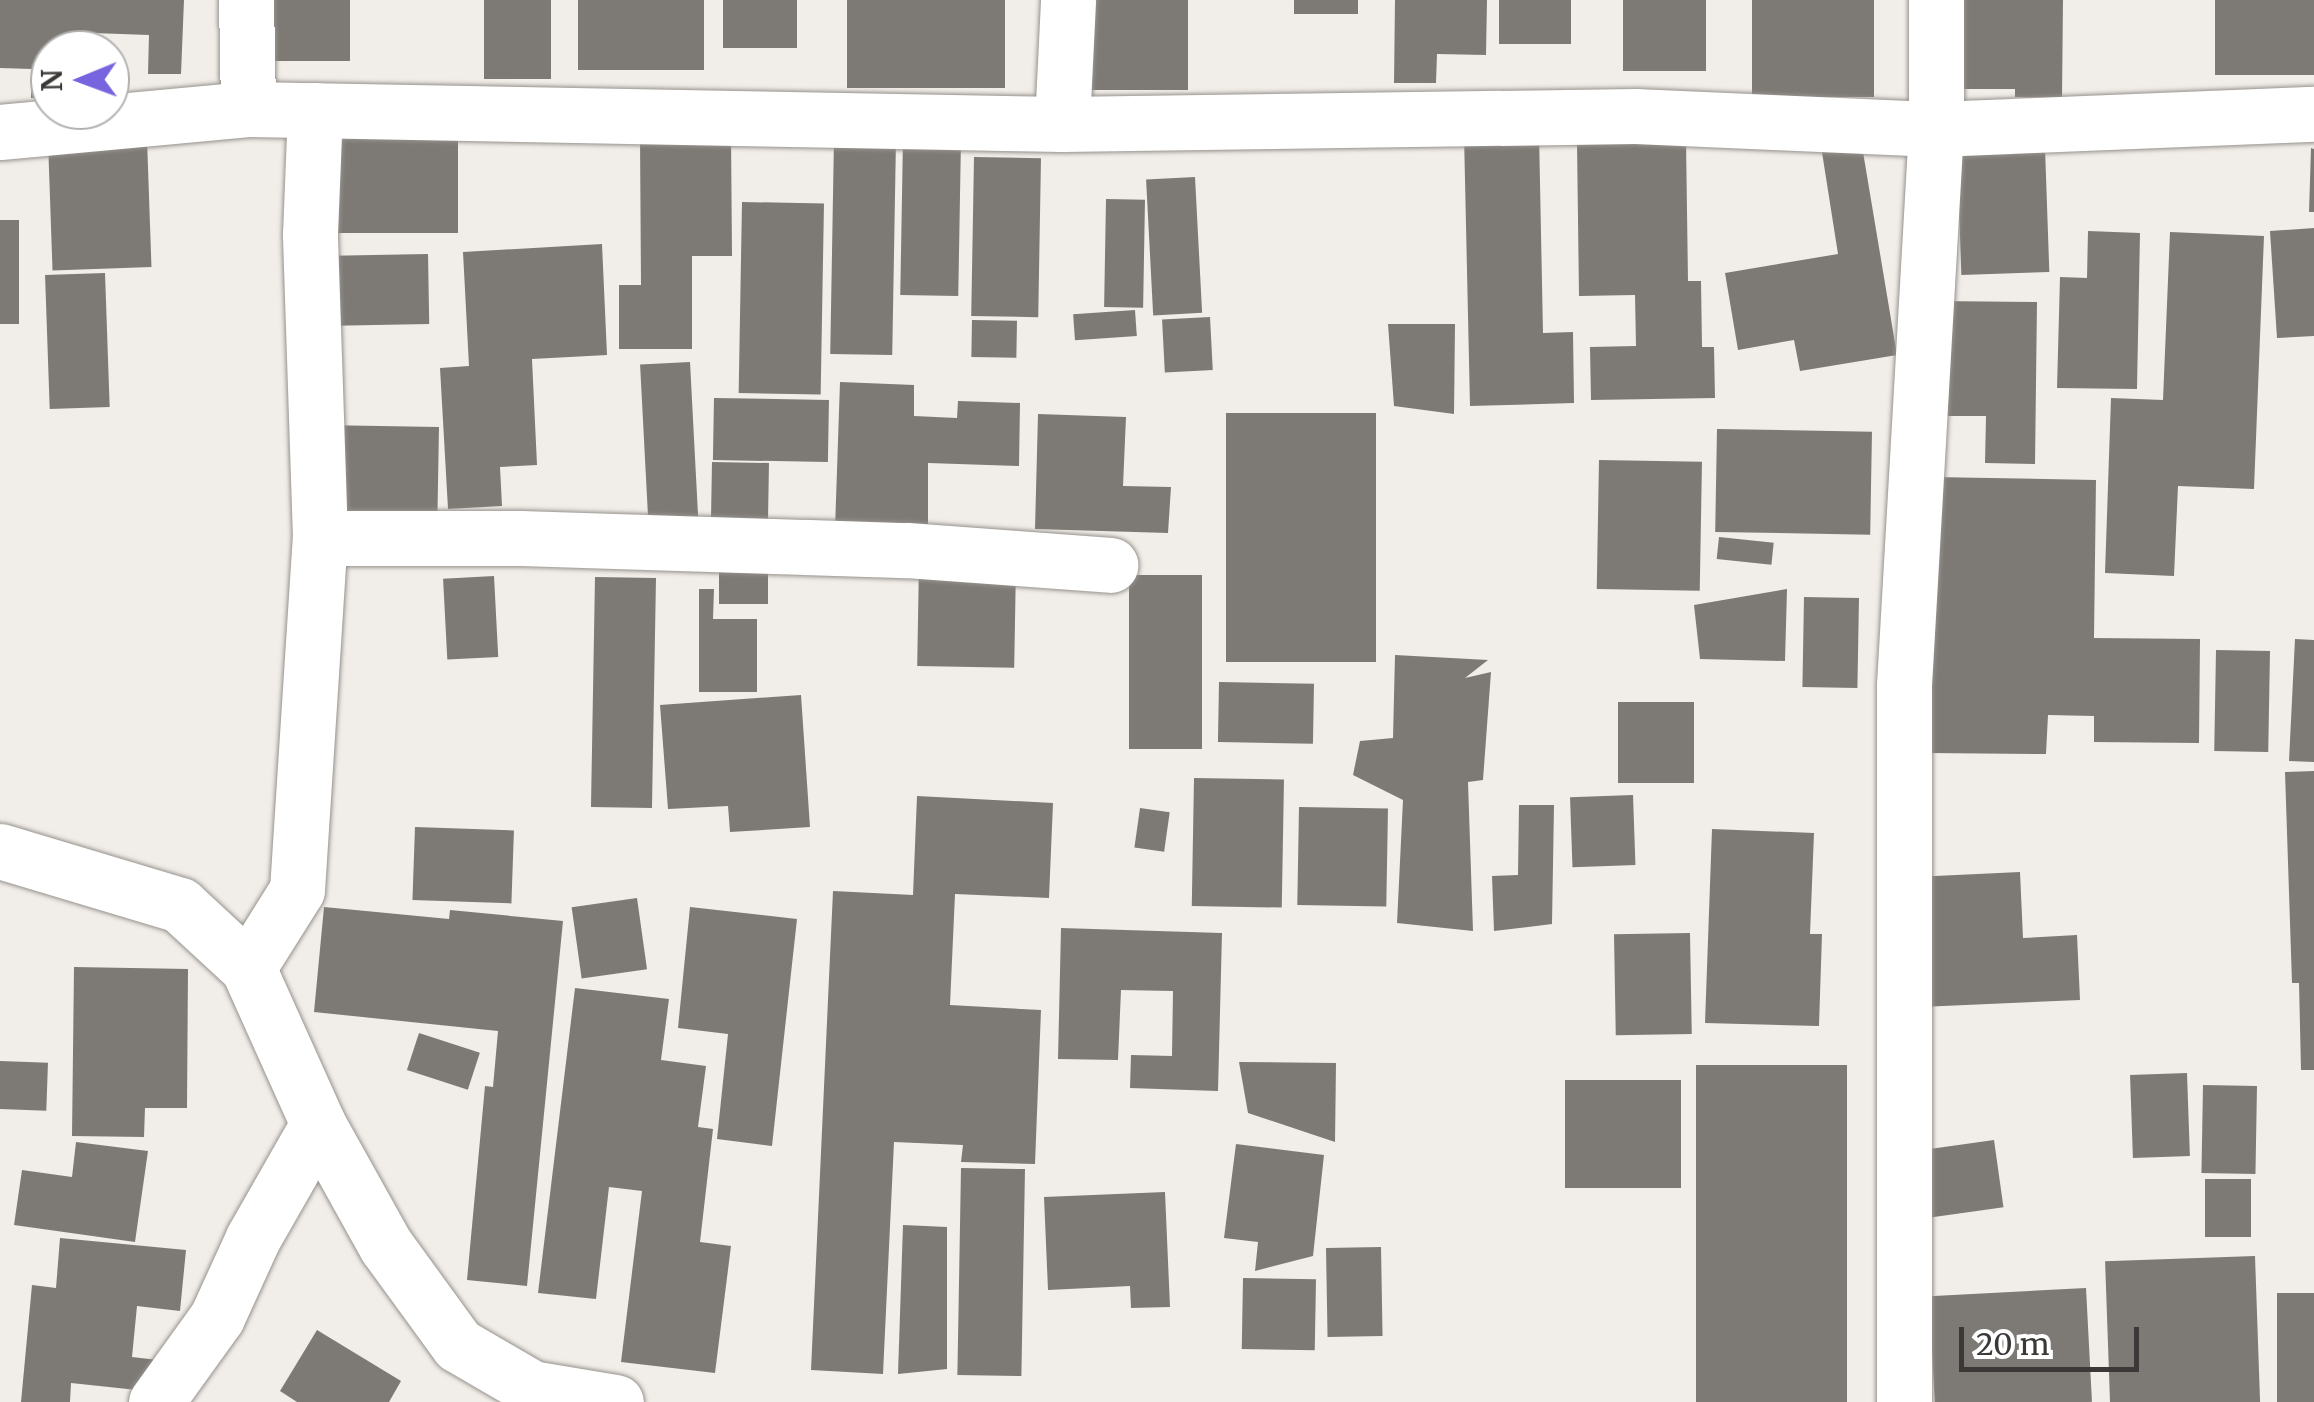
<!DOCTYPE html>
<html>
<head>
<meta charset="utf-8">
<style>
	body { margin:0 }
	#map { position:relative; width:2314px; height:1402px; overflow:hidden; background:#f1ede8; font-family:Merriweather,serif }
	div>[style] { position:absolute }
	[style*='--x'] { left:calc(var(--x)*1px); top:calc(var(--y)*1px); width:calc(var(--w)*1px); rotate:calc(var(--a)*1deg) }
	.building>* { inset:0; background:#7d7a75; transform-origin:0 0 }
	.roads { filter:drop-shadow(0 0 2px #96928d) drop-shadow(0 0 2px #96928d) }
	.minor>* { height:55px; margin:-27.5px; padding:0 27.5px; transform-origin:27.5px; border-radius:27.5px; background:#fff }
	span { translate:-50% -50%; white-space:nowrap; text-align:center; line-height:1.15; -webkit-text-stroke:10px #fff; paint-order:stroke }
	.north { position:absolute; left:30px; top:30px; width:100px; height:100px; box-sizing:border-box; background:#fff; border:2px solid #b1b0af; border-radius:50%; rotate:269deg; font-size:28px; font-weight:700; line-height:40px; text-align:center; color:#3b3937 }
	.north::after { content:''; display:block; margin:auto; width:35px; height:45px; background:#7764df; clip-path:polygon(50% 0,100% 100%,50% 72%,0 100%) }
	.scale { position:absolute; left:1959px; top:1327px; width:180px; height:45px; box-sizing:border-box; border:5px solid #3b3937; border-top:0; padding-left:12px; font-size:30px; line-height:35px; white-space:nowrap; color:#3b3937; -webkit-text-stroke:8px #fff; paint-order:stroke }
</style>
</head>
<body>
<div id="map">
	<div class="building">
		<i style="clip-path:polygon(0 0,184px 0,181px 74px,148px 74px,149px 35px,93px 33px,93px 50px,50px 50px,50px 98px,31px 98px,32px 69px,0 68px)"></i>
		<i style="left:263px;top:0;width:87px;height:61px"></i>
		<i style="left:484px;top:0;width:67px;height:79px"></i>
		<i style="left:578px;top:0;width:126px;height:70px"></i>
		<i style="left:723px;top:0;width:74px;height:48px"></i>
		<i style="left:847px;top:0;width:158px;height:88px"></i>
		<i style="left:1081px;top:0;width:107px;height:90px"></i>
		<i style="left:1294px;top:0;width:64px;height:14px"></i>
		<i style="clip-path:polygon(1395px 0,1487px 0,1486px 55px,1437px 54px,1436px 83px,1394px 83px)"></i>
		<i style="left:1499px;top:0;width:72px;height:44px"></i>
		<i style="left:1623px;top:0;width:83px;height:71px"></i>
		<i style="left:1752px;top:0;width:122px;height:97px"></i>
		<i style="clip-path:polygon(1948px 0,2063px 0,2062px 98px,2015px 97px,2015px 89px,1948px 89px)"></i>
		<i style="left:2215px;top:0;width:99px;height:75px"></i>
		<i style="left:316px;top:129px;width:142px;height:104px"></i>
		<i style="clip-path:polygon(1539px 133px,1543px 333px,1573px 332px,1574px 403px,1470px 406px,1464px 135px)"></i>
		<i style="clip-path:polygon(640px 136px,731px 136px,732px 256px,692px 256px,692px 349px,619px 349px,619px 285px,641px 285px)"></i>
		<i style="left:834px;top:138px;width:62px;height:216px;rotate:1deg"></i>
		<i style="left:903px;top:138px;width:58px;height:157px;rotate:1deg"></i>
		<i style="left:147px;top:139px;width:128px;height:99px;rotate:88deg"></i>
		<i style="clip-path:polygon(1686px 140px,1688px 281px,1701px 281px,1702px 347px,1714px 347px,1715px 398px,1591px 400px,1590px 347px,1636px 346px,1635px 295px,1579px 296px,1577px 142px)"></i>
		<i style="clip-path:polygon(1861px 140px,1897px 355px,1800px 371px,1794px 340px,1738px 350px,1725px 273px,1838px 254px,1821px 146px)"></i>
		<i style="left:2045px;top:148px;width:124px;height:88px;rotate:88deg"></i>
		<i style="clip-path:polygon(2311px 148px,2314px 149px,2314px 212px,2309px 212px)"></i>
		<i style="left:974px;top:157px;width:67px;height:159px;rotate:1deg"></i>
		<i style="left:1195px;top:177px;width:136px;height:49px;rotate:87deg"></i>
		<i style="left:1106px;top:199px;width:39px;height:108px;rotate:1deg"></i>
		<i style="left:742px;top:202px;width:82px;height:191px;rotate:1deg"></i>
		<i style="left:0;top:220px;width:19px;height:104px"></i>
		<i style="clip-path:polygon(2314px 228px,2314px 336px,2277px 338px,2270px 231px)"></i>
		<i style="clip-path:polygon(2088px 231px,2140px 233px,2137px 389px,2057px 388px,2060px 277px,2087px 278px)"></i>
		<i style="clip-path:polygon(2170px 232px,2264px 236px,2254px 489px,2178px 486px,2174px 576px,2105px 573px,2111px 398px,2163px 400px)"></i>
		<i style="clip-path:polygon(602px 244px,607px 355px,532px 359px,537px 465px,500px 467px,502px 506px,448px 509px,440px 368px,469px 366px,463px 252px)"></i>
		<i style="left:428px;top:254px;width:70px;height:95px;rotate:89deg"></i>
		<i style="left:105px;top:273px;width:134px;height:60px;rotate:88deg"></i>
		<i style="clip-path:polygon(1935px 301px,2037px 302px,2035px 464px,1985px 463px,1986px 416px,1934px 416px)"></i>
		<i style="left:1135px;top:310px;width:26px;height:62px;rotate:86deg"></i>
		<i style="left:1210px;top:317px;width:53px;height:48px;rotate:87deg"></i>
		<i style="left:972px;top:320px;width:45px;height:37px;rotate:1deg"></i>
		<i style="clip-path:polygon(1388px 324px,1455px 324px,1454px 414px,1394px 406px)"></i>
		<i style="left:690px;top:362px;width:176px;height:50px;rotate:87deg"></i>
		<i style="clip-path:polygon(840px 382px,914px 385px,914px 416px,957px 418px,958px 401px,1020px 403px,1019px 466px,928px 463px,928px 537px,835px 529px)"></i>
		<i style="left:714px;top:398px;width:115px;height:62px;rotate:1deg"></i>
		<i style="left:1226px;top:413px;width:150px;height:249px"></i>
		<i style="clip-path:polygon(1038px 414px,1126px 417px,1123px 486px,1171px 487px,1168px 533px,1035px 529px)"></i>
		<i style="left:320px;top:425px;width:119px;height:108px;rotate:1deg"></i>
		<i style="left:1717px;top:429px;width:155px;height:103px;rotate:1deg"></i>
		<i style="left:1599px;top:460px;width:103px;height:129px;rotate:1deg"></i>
		<i style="left:712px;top:462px;width:57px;height:80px;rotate:1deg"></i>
		<i style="clip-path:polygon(1932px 477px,2096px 480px,2094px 638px,2200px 639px,2199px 743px,2094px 742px,2094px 716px,2048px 715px,2046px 754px,1928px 753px)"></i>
		<i style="left:1719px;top:537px;width:55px;height:22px;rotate:6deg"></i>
		<i style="left:719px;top:548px;width:49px;height:56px"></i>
		<i style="left:919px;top:563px;width:97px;height:103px;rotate:1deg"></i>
		<i style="left:1129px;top:575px;width:73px;height:174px"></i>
		<i style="left:494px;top:576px;width:81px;height:51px;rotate:87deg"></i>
		<i style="left:595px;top:577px;width:61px;height:230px;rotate:1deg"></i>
		<i style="clip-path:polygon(699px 589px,714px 589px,713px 619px,757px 619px,757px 692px,699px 692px)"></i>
		<i style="clip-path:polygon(1787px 589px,1785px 661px,1700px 659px,1694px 605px)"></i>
		<i style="left:1804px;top:597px;width:55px;height:90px;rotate:1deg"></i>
		<i style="clip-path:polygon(2295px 639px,2314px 640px,2314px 762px,2289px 761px)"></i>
		<i style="left:2216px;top:650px;width:54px;height:101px;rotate:1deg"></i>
		<i style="clip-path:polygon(1395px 655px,1488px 660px,1465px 678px,1491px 672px,1483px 780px,1468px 782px,1473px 931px,1397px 923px,1403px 800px,1353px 775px,1360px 741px,1393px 738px)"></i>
		<i style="left:1219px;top:682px;width:95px;height:60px;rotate:1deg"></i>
		<i style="clip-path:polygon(801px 695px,810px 827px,730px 832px,728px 806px,668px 809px,660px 705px)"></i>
		<i style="left:1618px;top:702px;width:76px;height:81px"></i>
		<i style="clip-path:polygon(2314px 771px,2314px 1070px,2301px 1070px,2299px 983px,2292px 983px,2285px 772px)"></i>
		<i style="left:1194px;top:778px;width:90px;height:128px;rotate:1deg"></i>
		<i style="left:1633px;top:795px;width:70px;height:63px;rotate:88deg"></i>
		<i style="clip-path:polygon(917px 796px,1053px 803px,1049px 898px,955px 894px,950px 1005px,1041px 1010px,1035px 1164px,961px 1162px,963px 1145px,894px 1142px,883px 1374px,811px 1370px,833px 891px,913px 895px)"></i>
		<i style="clip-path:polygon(1519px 805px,1554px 805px,1552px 924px,1494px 931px,1492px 876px,1518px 875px)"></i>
		<i style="left:1299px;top:807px;width:89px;height:98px;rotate:1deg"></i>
		<i style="left:1140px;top:808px;width:30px;height:40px;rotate:8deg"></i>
		<i style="left:415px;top:827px;width:99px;height:73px;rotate:2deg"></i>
		<i style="clip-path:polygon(1712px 829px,1814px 833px,1810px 934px,1822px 934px,1819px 1026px,1705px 1023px)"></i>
		<i style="clip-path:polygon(2020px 872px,2023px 938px,2077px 935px,2080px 1000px,1920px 1007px,1914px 877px)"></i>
		<i style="left:637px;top:898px;width:72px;height:66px;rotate:82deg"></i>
		<i style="clip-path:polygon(324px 907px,449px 919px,450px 910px,563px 921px,527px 1286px,467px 1280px,485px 1086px,493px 1087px,498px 1031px,314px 1012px)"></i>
		<i style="clip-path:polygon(690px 907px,797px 919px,772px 1146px,717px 1139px,728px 1034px,678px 1028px)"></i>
		<i style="clip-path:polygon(1061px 928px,1222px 933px,1218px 1091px,1130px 1088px,1131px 1055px,1172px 1056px,1173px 991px,1121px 990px,1118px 1060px,1058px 1059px)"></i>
		<i style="left:1690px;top:933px;width:101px;height:76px;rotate:89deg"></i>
		<i style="clip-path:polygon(74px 967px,188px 969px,187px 1108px,145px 1108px,144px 1137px,72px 1136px)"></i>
		<i style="clip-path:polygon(575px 988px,669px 999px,661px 1060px,706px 1066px,698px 1127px,713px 1129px,700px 1242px,731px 1246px,715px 1373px,621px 1362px,642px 1191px,609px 1187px,596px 1299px,538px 1293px)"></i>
		<i style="left:419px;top:1033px;width:64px;height:39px;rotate:18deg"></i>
		<i style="left:0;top:1061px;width:48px;height:48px;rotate:2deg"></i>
		<i style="clip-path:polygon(1239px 1062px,1336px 1063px,1335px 1142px,1248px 1113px)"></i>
		<i style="left:1696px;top:1065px;width:151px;height:337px"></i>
		<i style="left:2187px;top:1073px;width:83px;height:57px;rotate:88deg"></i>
		<i style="left:1565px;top:1080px;width:116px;height:108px"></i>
		<i style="left:2203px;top:1085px;width:54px;height:88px;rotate:1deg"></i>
		<i style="left:1994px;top:1140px;width:68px;height:81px;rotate:82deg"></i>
		<i style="clip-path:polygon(76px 1142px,148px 1151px,135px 1242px,14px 1225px,22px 1170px,72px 1177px)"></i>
		<i style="clip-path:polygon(1236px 1144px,1324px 1155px,1313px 1256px,1255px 1271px,1258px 1242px,1224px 1238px)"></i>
		<i style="left:961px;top:1168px;width:64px;height:207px;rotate:1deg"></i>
		<i style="left:2205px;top:1179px;width:46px;height:58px"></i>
		<i style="clip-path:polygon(1165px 1192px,1170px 1307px,1131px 1308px,1130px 1286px,1048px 1290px,1044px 1197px)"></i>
		<i style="clip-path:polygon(903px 1225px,947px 1227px,947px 1369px,898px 1374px)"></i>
		<i style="clip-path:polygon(60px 1238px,186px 1250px,180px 1311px,137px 1306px,132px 1357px,158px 1360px,156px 1392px,71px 1383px,70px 1402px,21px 1402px,32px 1285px,56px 1288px)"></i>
		<i style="left:1381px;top:1247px;width:89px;height:55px;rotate:89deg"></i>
		<i style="left:2255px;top:1256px;width:146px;height:150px;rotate:88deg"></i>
		<i style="left:1243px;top:1278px;width:73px;height:71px;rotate:1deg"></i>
		<i style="left:2086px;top:1288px;width:114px;height:157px;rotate:87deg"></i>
		<i style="left:2314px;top:1293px;width:109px;height:37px;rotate:90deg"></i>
		<i style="clip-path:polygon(317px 1330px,401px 1381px,389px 1402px,297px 1402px,280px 1391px)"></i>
	</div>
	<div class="roads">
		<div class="minor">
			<i style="--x:246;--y:0;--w:109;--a:88.9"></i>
			<i style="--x:1062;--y:124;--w:124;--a:-87.2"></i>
			<i style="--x:0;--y:132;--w:249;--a:-5.3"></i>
			<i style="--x:248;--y:109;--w:814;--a:1.06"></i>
			<i style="--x:1062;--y:124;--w:573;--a:-0.8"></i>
			<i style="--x:1635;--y:116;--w:301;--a:2.5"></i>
			<i style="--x:1936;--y:129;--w:378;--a:-2.3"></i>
			<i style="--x:320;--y:538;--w:200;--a:0"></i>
			<i style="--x:520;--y:538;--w:387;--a:1.8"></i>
			<i style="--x:907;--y:550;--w:204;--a:4.2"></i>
			<i style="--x:0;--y:851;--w:188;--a:16.7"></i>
			<i style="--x:180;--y:905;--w:93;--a:42.8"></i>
			<i style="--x:248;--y:968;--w:171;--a:65.8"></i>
			<i style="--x:318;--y:1124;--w:140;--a:60.9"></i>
			<i style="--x:386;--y:1246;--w:122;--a:54"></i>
			<i style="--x:458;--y:1345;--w:86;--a:30.2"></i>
			<i style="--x:532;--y:1388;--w:85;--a:9.5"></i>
			<i style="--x:248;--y:968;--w:92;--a:-57.9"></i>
			<i style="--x:297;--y:890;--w:353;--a:-86.3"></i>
			<i style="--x:320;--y:538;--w:304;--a:-91.9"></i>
			<i style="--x:310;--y:234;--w:124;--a:-87.7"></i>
			<i style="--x:156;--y:1402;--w:105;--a:-54.3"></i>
			<i style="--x:217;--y:1317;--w:87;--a:-65.5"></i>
			<i style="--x:253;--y:1238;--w:131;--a:-60.3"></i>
			<i style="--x:1904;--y:1402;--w:717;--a:-90"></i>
			<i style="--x:1904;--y:685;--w:557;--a:-86.71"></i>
			<i style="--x:1936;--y:129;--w:129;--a:-90"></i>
		</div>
	</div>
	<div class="north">N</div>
	<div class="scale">20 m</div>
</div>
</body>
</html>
